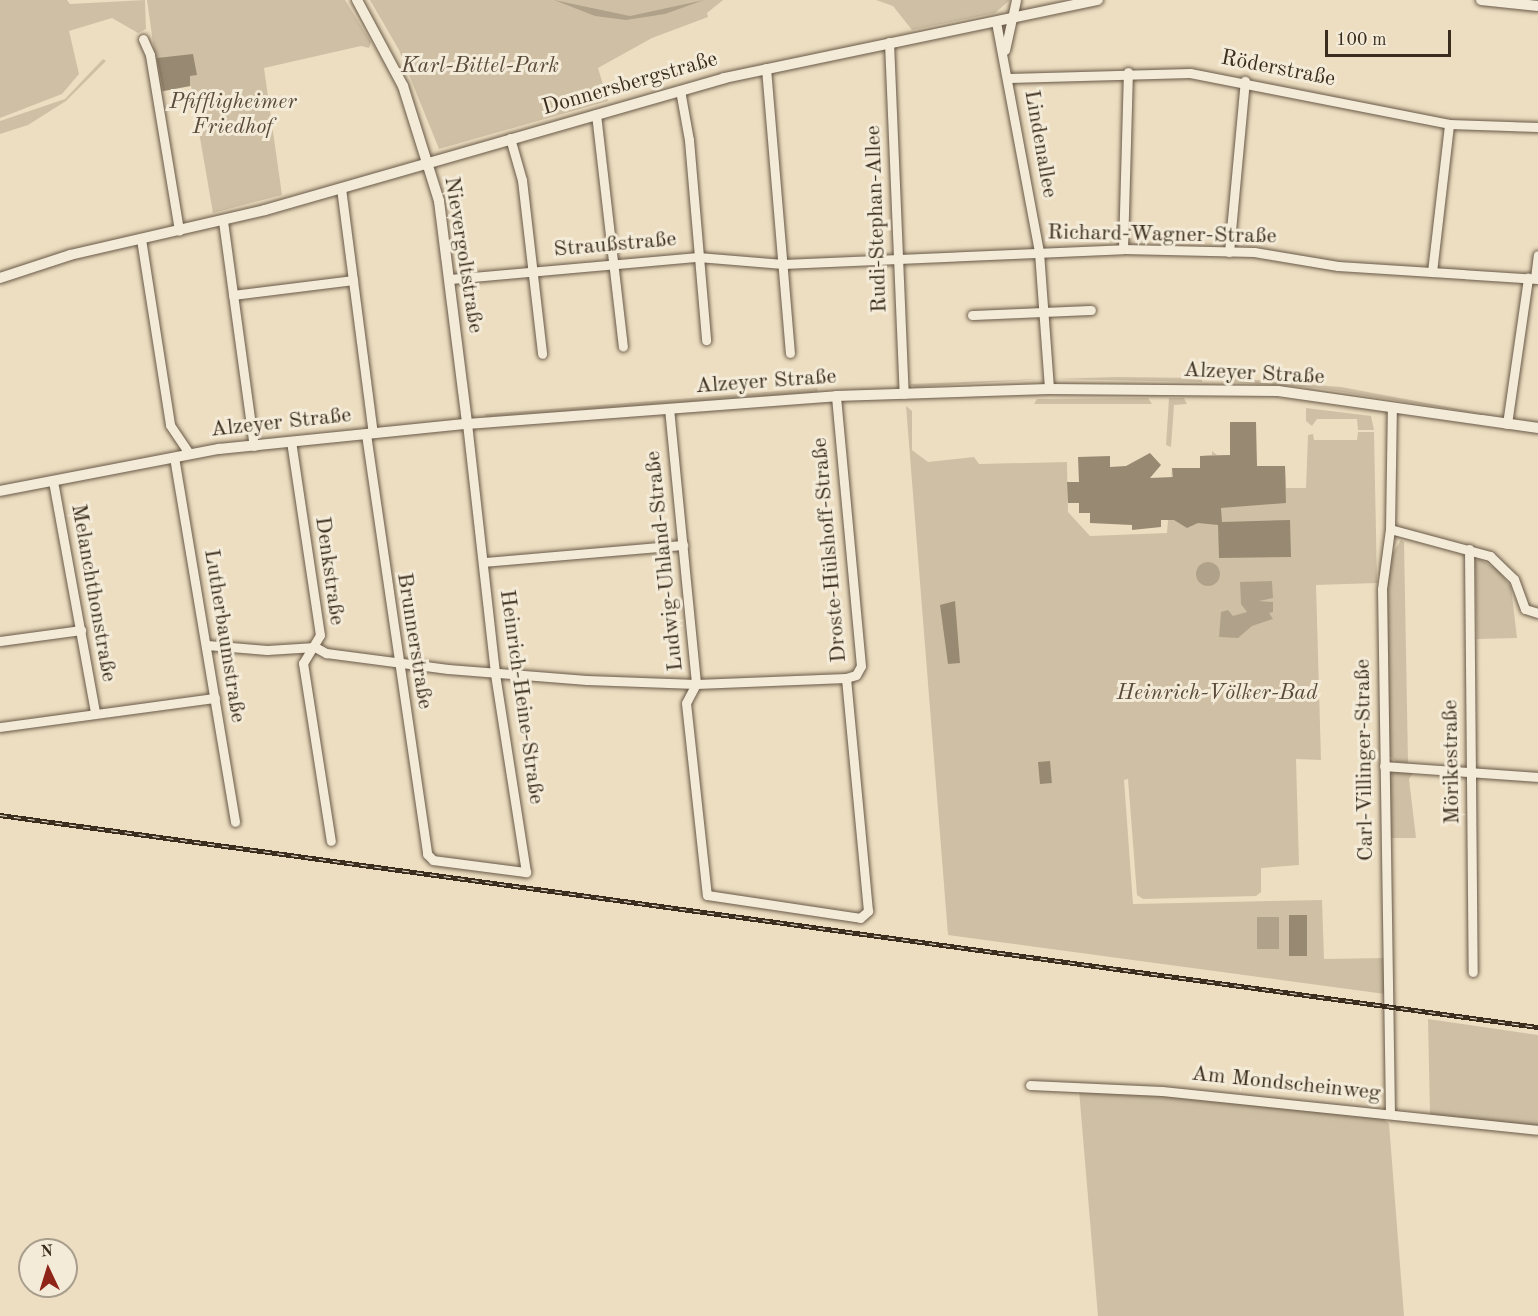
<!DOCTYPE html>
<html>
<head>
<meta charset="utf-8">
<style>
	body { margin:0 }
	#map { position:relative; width:1538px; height:1316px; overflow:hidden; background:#eddec1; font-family:"Old Standard TT",serif }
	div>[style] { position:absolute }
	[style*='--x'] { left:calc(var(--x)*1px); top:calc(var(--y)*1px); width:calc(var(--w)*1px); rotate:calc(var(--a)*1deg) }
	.green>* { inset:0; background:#cfc0a5 }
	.water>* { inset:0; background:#b0a28a; transform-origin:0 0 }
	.round { border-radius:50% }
	.building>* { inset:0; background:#988973; transform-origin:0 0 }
	.roads { filter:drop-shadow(0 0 2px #685947) drop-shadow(0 0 2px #685947) }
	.minor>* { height:9px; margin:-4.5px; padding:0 4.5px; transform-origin:4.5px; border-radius:4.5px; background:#f3ead7 }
	.tertiary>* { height:10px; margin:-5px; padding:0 5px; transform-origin:5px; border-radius:5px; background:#f3ead7 }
	.rail>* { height:4.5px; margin-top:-2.25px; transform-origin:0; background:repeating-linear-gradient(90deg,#f3ead7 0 7px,#3b2d1e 0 14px); box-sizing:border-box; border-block:2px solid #3b2d1e }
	span { translate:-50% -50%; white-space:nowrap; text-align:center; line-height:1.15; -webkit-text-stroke:6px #f3ead7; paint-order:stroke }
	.park-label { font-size:22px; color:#594a39; font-style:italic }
	.street-label { font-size:22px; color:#3b2d1e }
	.north { position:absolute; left:18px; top:1238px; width:60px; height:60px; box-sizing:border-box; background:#f3ead7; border:2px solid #a99e8d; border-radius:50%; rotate:356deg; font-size:16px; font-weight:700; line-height:24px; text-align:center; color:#3b2d1e }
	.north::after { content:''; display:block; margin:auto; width:21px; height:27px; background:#8f2418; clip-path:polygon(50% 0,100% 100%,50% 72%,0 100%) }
	.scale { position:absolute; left:1325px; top:30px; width:126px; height:27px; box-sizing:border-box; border:3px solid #3b2d1e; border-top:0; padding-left:8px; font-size:18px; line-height:21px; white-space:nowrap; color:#3b2d1e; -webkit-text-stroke:4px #f3ead7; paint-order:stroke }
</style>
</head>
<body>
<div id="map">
	<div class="green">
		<i style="clip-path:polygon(0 0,67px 0,70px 4px,145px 0,146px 29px,138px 33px,112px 18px,69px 31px,79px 74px,62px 94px,0 118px)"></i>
		<i style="clip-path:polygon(147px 0,345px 0,371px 42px,369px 48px,361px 46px,264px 68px,282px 195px,213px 213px,191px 86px,160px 92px)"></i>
		<i style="clip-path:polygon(370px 0,723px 0,707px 13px,708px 17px,652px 38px,598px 68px,608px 101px,439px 149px,399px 50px)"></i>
		<i style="clip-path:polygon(876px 0,1010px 0,995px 13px,912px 30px,893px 6px)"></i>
		<i style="clip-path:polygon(103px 59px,106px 61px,66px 101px,28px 125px,0 134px,0 121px,65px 99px)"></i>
		<i style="clip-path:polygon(1202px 378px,1202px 382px,1055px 379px,1116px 377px)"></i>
		<i style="clip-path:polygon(1231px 378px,1341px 387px,1496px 416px,1317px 388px,1231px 382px)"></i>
		<i style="clip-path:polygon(1043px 379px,915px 387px,910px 384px)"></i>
		<i style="clip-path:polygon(817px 388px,818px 392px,486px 417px,485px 414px)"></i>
		<i style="clip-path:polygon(1148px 398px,1152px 404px,1034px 404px,1037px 399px)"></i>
		<i style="clip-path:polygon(1169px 398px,1184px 398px,1187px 404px,1174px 405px,1171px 447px,1166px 445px)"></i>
		<i style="clip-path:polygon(906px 406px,912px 411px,912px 450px,928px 462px,974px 457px,979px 464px,1067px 462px,1068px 512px,1090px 536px,1167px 533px,1172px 468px,1200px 468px,1200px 456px,1212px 455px,1212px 451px,1217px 455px,1256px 455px,1257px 466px,1285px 466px,1286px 488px,1306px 488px,1308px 435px,1313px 434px,1314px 440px,1357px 440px,1358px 432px,1374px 432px,1377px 583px,1316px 585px,1321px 760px,1296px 759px,1299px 865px,1261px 868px,1261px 892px,1256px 896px,1143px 899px,1137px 895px,1128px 779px,1124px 780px,1133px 904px,1322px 900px,1324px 959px,1384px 958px,1385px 994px,948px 935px)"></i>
		<i style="clip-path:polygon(1306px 408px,1371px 416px,1374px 430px,1358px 430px,1357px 419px,1317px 419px,1312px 426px,1306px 421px)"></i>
		<i style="clip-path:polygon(1401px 540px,1404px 542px,1408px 763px,1396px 762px,1389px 755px,1385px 590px,1388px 560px)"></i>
		<i style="clip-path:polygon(1480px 559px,1498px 570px,1511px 587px,1517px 638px,1477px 639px,1475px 561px)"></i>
		<i style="clip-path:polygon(1394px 771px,1414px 772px,1409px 779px,1416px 838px,1389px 838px,1389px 774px)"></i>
		<i style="clip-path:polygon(1428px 1019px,1538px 1035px,1538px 1127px,1430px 1115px)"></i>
		<i style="clip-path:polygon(1079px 1090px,1138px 1092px,1381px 1117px,1389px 1124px,1404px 1316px,1098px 1316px)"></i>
	</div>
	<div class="water">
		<i style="clip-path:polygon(554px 0,630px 16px,704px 0,665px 14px,626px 20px,595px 16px)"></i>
		<i class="round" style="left:1196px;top:562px;width:24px;height:24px"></i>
		<i style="clip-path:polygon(1272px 581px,1273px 598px,1259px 601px,1273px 602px,1273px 612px,1269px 613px,1273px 619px,1252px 626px,1238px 638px,1219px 637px,1221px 612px,1228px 610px,1233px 616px,1247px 612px,1241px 604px,1240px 582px)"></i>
		<i style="left:1257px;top:917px;width:22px;height:32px"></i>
	</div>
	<div class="building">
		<i style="clip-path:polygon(193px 54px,197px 75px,190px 76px,190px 86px,163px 91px,157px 58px)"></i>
		<i style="clip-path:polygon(1230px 422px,1256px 422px,1257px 466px,1285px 466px,1286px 503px,1221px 508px,1222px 522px,1290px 520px,1291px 557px,1219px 558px,1218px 525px,1198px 523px,1187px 528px,1174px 520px,1161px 520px,1161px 527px,1132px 530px,1132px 525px,1090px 523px,1090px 513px,1079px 513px,1079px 503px,1068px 503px,1067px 482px,1079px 482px,1078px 457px,1110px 456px,1110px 467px,1126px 466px,1150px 453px,1161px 465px,1150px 478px,1173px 477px,1172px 468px,1200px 468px,1200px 456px,1230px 455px)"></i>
		<i style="clip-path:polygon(955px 601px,960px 663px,948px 664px,940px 605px)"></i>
		<i style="left:1050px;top:761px;width:22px;height:12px;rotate:85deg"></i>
		<i style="left:1289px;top:915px;width:18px;height:41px"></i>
	</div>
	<div class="roads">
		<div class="minor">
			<i style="--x:996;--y:22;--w:234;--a:79.4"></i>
			<i style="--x:1039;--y:252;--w:137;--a:85.8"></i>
			<i style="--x:143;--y:39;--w:17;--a:66"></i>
			<i style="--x:150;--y:55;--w:178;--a:80.6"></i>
			<i style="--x:889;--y:42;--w:352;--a:87.6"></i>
			<i style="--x:1005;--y:50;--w:51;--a:-77.6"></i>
			<i style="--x:766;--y:68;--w:286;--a:85.2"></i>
			<i style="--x:1009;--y:78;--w:181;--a:-1.6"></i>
			<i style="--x:1190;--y:73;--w:264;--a:11.1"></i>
			<i style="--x:1449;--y:124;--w:89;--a:1.9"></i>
			<i style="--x:680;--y:90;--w:51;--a:79.8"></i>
			<i style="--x:689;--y:140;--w:201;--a:85.1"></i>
			<i style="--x:596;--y:114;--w:234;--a:83.4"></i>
			<i style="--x:510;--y:138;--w:44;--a:74.1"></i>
			<i style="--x:522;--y:180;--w:175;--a:83.4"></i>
			<i style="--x:341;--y:188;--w:247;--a:82.6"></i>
			<i style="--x:223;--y:221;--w:227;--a:82.2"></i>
			<i style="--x:141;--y:239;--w:188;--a:81.1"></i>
			<i style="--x:170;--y:425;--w:34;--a:56"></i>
			<i style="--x:1123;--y:249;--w:177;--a:-88.4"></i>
			<i style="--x:1229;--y:252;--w:172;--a:-84.7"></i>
			<i style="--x:1432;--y:272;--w:149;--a:-83.4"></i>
			<i style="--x:1535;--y:278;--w:23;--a:-83"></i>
			<i style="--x:450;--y:279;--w:249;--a:-5.1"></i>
			<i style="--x:698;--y:257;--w:85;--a:4.7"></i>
			<i style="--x:783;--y:264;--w:340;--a:-2.5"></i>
			<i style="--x:1123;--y:249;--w:131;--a:1.3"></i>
			<i style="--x:1254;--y:252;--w:85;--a:9.5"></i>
			<i style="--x:1338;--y:266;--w:200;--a:3.7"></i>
			<i style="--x:233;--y:295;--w:121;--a:-7.1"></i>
			<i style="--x:972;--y:315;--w:119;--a:-2.4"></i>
			<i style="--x:669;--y:408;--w:277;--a:84.4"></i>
			<i style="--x:696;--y:684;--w:21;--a:118"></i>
			<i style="--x:686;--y:703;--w:193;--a:83.8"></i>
			<i style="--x:707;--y:895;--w:155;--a:8.5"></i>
			<i style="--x:860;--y:918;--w:11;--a:-41"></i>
			<i style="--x:868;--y:911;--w:234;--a:-95.4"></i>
			<i style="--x:846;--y:678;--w:10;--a:-17"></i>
			<i style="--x:856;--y:675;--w:10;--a:-61"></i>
			<i style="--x:861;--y:666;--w:271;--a:-95.3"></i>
			<i style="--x:1507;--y:424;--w:148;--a:-81.8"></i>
			<i style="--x:366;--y:434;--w:424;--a:81.7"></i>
			<i style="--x:427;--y:854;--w:8;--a:45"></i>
			<i style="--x:433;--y:860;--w:94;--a:7.4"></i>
			<i style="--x:526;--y:872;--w:201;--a:-98.9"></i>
			<i style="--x:495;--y:673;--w:251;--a:-96.4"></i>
			<i style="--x:291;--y:441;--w:196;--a:81.5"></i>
			<i style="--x:320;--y:635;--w:33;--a:121"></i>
			<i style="--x:303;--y:663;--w:180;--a:81.1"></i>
			<i style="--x:174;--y:457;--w:370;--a:80.5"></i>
			<i style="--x:53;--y:481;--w:234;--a:79.7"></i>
			<i style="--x:1390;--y:529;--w:104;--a:15.1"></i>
			<i style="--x:1490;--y:556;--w:33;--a:44"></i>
			<i style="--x:1514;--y:579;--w:32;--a:70"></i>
			<i style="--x:1525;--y:609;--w:14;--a:17"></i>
			<i style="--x:1469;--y:549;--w:423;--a:89.5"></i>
			<i style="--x:484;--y:562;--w:200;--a:-4.9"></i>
			<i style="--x:0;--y:641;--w:82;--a:-7.7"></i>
			<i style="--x:207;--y:645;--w:60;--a:4.8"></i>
			<i style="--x:267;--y:650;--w:48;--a:-3.6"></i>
			<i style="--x:315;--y:647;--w:13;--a:29"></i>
			<i style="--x:326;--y:653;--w:123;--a:7.5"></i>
			<i style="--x:448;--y:669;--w:139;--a:4.5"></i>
			<i style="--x:587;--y:680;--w:109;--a:2.1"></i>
			<i style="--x:696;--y:684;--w:150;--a:-2.3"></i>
			<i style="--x:0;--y:727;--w:217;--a:-7.7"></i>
			<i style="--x:1384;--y:766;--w:154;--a:4.1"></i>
			<i style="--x:1030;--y:1085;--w:132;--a:2.6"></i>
			<i style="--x:1162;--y:1091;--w:378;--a:5.9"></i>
			<i style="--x:1390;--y:1114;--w:525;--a:-90.87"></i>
			<i style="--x:1382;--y:589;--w:61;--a:-82.4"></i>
			<i style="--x:1390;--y:529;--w:122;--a:-89.1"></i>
		</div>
		<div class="tertiary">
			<i style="--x:357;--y:0;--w:98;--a:61.9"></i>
			<i style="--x:403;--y:86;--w:121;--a:72.6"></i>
			<i style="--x:439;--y:201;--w:225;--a:82.8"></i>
			<i style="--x:1481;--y:0;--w:57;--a:6"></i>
			<i style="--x:0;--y:278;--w:74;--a:-18.2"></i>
			<i style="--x:70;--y:255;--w:200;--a:-13"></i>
			<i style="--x:265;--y:210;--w:478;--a:-16"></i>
			<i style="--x:724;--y:78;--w:382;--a:-11.8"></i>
			<i style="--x:0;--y:491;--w:223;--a:-10.9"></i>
			<i style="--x:219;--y:449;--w:249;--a:-5.8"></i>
			<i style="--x:467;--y:424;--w:370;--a:-4.3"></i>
			<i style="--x:836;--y:396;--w:213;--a:-1.9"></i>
			<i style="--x:1049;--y:389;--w:229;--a:0.5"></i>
			<i style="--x:1278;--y:391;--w:263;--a:8.1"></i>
		</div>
	</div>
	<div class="rail">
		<i style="--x:0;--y:815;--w:1553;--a:7.85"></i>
	</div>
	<div class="park-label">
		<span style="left:480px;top:67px">Karl-Bittel-Park</span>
		<span style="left:233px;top:115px">Pfiffligheimer<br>Friedhof</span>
		<span style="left:1217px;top:694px">Heinrich-Völker-Bad</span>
	</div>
	<div class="street-label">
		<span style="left:1278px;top:69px;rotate:11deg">Röderstraße</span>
		<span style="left:630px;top:84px;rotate:-16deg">Donnersbergstraße</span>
		<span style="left:1040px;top:144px;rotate:80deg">Lindenallee</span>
		<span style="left:877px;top:219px;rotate:-92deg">Rudi-Stephan-Allee</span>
		<span style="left:1162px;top:235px;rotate:1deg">Richard-Wagner-Straße</span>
		<span style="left:615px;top:245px;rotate:-5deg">Straußstraße</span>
		<span style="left:463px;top:255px;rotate:81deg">Nievergoltstraße</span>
		<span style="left:1254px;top:374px;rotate:3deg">Alzeyer Straße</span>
		<span style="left:766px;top:382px;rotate:-4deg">Alzeyer Straße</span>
		<span style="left:281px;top:423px;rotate:-6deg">Alzeyer Straße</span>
		<span style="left:830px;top:550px;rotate:-95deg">Droste-Hülshoff-Straße</span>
		<span style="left:665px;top:561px;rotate:-96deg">Ludwig-Uhland-Straße</span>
		<span style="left:329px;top:571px;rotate:82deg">Denkstraße</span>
		<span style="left:93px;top:593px;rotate:80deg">Melanchthonstraße</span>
		<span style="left:224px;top:636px;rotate:81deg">Lutherbaumstraße</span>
		<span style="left:414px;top:641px;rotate:81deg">Brunnerstraße</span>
		<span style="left:521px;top:697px;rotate:82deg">Heinrich-Heine-Straße</span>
		<span style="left:1365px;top:760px;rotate:-91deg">Carl-Villinger-Straße</span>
		<span style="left:1452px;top:762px;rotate:-91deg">Mörikestraße</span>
		<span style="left:1286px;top:1084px;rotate:6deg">Am Mondscheinweg</span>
	</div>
	<div class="north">N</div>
	<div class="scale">100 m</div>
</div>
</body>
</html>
